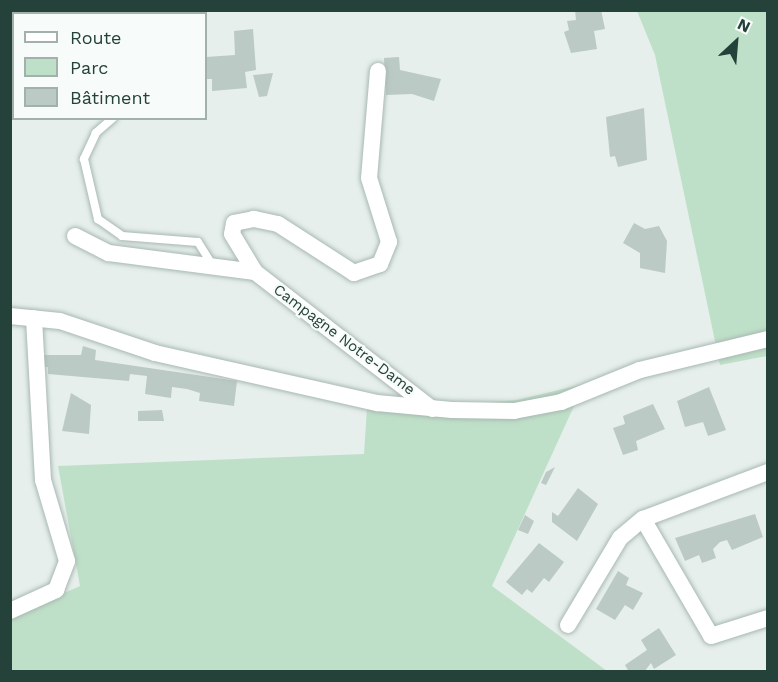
<!DOCTYPE html>
<html>
<head>
<meta charset="utf-8">
<style>
	body { margin:0 }
	#map { position:relative; width:778px; height:682px; overflow:hidden; background:#e6efeb; font-family:"Work Sans",sans-serif }
	div>[style] { position:absolute }
	[style*='--x'] { left:calc(var(--x)*1px); top:calc(var(--y)*1px); width:calc(var(--w)*1px); rotate:calc(var(--a)*1deg) }
	.green>* { inset:0; background:#bfe0c8 }
	.building>* { inset:0; background:#bbcac4 }
	.roads { filter:drop-shadow(0 0 2px #a8b8b2) drop-shadow(0 0 2px #a8b8b2) }
	.lane>* { height:8px; margin:-4px; padding:0 4px; transform-origin:4px; border-radius:4px; background:#fff }
	.street>* { height:16px; margin:-8px; padding:0 8px; transform-origin:8px; border-radius:8px; background:#fff }
	span { translate:-50% -50%; white-space:nowrap; text-align:center; line-height:1.15; -webkit-text-stroke:4.5px #f7fbf9; paint-order:stroke }
	.street-label { font-size:15px; color:#24423a }
	.frame { position:absolute; inset:0; border:12px solid #24423a; pointer-events:none }
	.legend { position:absolute; left:12px; top:12px; width:195px; height:108px; box-sizing:border-box; background:#f7fbf9; border:2px solid #a3b1ad; margin:0; padding:8px 10px; list-style:none; font-size:18px; color:#24423a }
	.legend li { display:flex; align-items:center; gap:12px; height:30px }
	.legend b { width:30px; border:2px solid #a3b1ad }
	.north { position:absolute; left:706px; top:12px; width:60px; height:60px; -webkit-text-stroke:4px #f7fbf9; paint-order:stroke; rotate:26deg; font-size:16px; font-weight:700; line-height:24px; text-align:center; color:#24423a }
	.north::after { content:''; display:block; margin:auto; width:21px; height:27px; background:#24423a; clip-path:polygon(50% 0,100% 100%,50% 72%,0 100%) }
</style>
</head>
<body>
<div id="map">
	<div class="green">
		<i style="clip-path:polygon(637px 11px,767px 11px,767px 356px,720px 365px,655px 55px)"></i>
		<i style="clip-path:polygon(584px 384px,492px 586px,607px 671px,11px 671px,10px 617px,80px 586px,58px 466px,364px 454px,368px 393px,446px 406px,517px 400px)"></i>
	</div>
	<div class="building">
		<i style="clip-path:polygon(575px 10px,601px 10px,605px 29px,594px 31px,597px 49px,571px 53px,564px 32px,569px 30px,567px 21px,576px 20px)"></i>
		<i style="clip-path:polygon(253px 29px,256px 70px,245px 72px,247px 88px,212px 91px,212px 79px,206px 79px,206px 57px,235px 55px,234px 31px)"></i>
		<i style="clip-path:polygon(399px 57px,400px 70px,441px 79px,434px 101px,412px 94px,386px 95px,384px 58px)"></i>
		<i style="clip-path:polygon(273px 73px,267px 96px,259px 97px,253px 75px)"></i>
		<i style="clip-path:polygon(644px 108px,647px 160px,618px 167px,615px 156px,610px 157px,606px 117px)"></i>
		<i style="clip-path:polygon(634px 223px,645px 229px,659px 226px,667px 241px,665px 273px,640px 268px,640px 253px,623px 243px)"></i>
		<i style="clip-path:polygon(83px 346px,96px 350px,95px 360px,237px 381px,234px 406px,199px 401px,200px 393px,187px 389px,172px 387px,171px 398px,145px 394px,147px 376px,130px 374px,129px 381px,48px 374px,48px 367px,37px 367px,38px 355px,81px 355px)"></i>
		<i style="clip-path:polygon(709px 387px,726px 430px,708px 436px,703px 422px,685px 427px,677px 401px)"></i>
		<i style="clip-path:polygon(71px 393px,91px 405px,89px 434px,62px 431px)"></i>
		<i style="clip-path:polygon(653px 404px,665px 429px,636px 441px,638px 450px,623px 455px,613px 428px,625px 424px,623px 416px)"></i>
		<i style="clip-path:polygon(162px 410px,164px 421px,138px 421px,138px 411px)"></i>
		<i style="clip-path:polygon(555px 467px,546px 485px,541px 483px,546px 472px)"></i>
		<i style="clip-path:polygon(578px 488px,598px 504px,577px 541px,552px 522px,552px 512px,558px 516px)"></i>
		<i style="clip-path:polygon(755px 514px,763px 537px,732px 550px,727px 540px,720px 542px,713px 549px,716px 558px,702px 563px,699px 555px,685px 561px,675px 538px)"></i>
		<i style="clip-path:polygon(525px 515px,534px 521px,528px 534px,518px 530px)"></i>
		<i style="clip-path:polygon(539px 543px,564px 562px,549px 582px,544px 578px,532px 593px,527px 589px,522px 595px,506px 582px)"></i>
		<i style="clip-path:polygon(618px 571px,629px 578px,626px 585px,643px 593px,633px 610px,625px 605px,615px 620px,596px 609px)"></i>
		<i style="clip-path:polygon(659px 628px,676px 655px,654px 669px,651px 663px,644px 672px,629px 672px,625px 665px,647px 650px,641px 640px)"></i>
	</div>
	<div class="roads">
		<div class="lane">
			<i style="--x:113;--y:118;--w:23;--a:139"></i>
			<i style="--x:96;--y:133;--w:29;--a:115"></i>
			<i style="--x:84;--y:159;--w:62;--a:76.9"></i>
			<i style="--x:98;--y:219;--w:29;--a:35"></i>
			<i style="--x:122;--y:236;--w:76;--a:4.5"></i>
			<i style="--x:198;--y:242;--w:26;--a:58"></i>
		</div>
		<div class="street">
			<i style="--x:378;--y:71;--w:107;--a:94.8"></i>
			<i style="--x:369;--y:178;--w:67;--a:72.6"></i>
			<i style="--x:389;--y:242;--w:24;--a:112"></i>
			<i style="--x:380;--y:264;--w:28;--a:161"></i>
			<i style="--x:354;--y:273;--w:90;--a:-147.2"></i>
			<i style="--x:278;--y:224;--w:25;--a:-168"></i>
			<i style="--x:254;--y:219;--w:20;--a:169"></i>
			<i style="--x:234;--y:223;--w:11;--a:100"></i>
			<i style="--x:232;--y:234;--w:44;--a:58.8"></i>
			<i style="--x:255;--y:272;--w:224;--a:37.7"></i>
			<i style="--x:75;--y:236;--w:38;--a:27"></i>
			<i style="--x:109;--y:253;--w:147;--a:7.4"></i>
			<i style="--x:10;--y:316;--w:50;--a:5.7"></i>
			<i style="--x:60;--y:321;--w:100;--a:18.6"></i>
			<i style="--x:155;--y:353;--w:228;--a:12.7"></i>
			<i style="--x:377;--y:403;--w:75;--a:5.3"></i>
			<i style="--x:452;--y:410;--w:62;--a:0.9"></i>
			<i style="--x:514;--y:411;--w:48;--a:-10.8"></i>
			<i style="--x:561;--y:402;--w:85;--a:-22.1"></i>
			<i style="--x:640;--y:370;--w:132;--a:-13.6"></i>
			<i style="--x:643;--y:519;--w:135;--a:59.8"></i>
			<i style="--x:711;--y:636;--w:60;--a:-17.5"></i>
			<i style="--x:10;--y:611;--w:51;--a:-24.5"></i>
			<i style="--x:56;--y:590;--w:31;--a:-69"></i>
			<i style="--x:67;--y:561;--w:84;--a:-106.5"></i>
			<i style="--x:43;--y:480;--w:162;--a:-93.2"></i>
			<i style="--x:568;--y:625;--w:101;--a:-59.1"></i>
			<i style="--x:620;--y:538;--w:30;--a:-40"></i>
			<i style="--x:643;--y:519;--w:134;--a:-20.6"></i>
		</div>
	</div>
	<div class="street-label">
		<span style="left:344px;top:340px;rotate:37deg">Campagne Notre-Dame</span>
	</div>
	<div class="frame"></div>
	<ul class="legend">
	<li><b style="height:8px;background:#fff"></b>Route</li>
	<li><b style="height:16px;background:#bfe0c8"></b>Parc</li>
	<li><b style="height:16px;background:#bbcac4"></b>Bâtiment</li>
	</ul>
	<div class="north">N</div>
</div>
</body>
</html>
